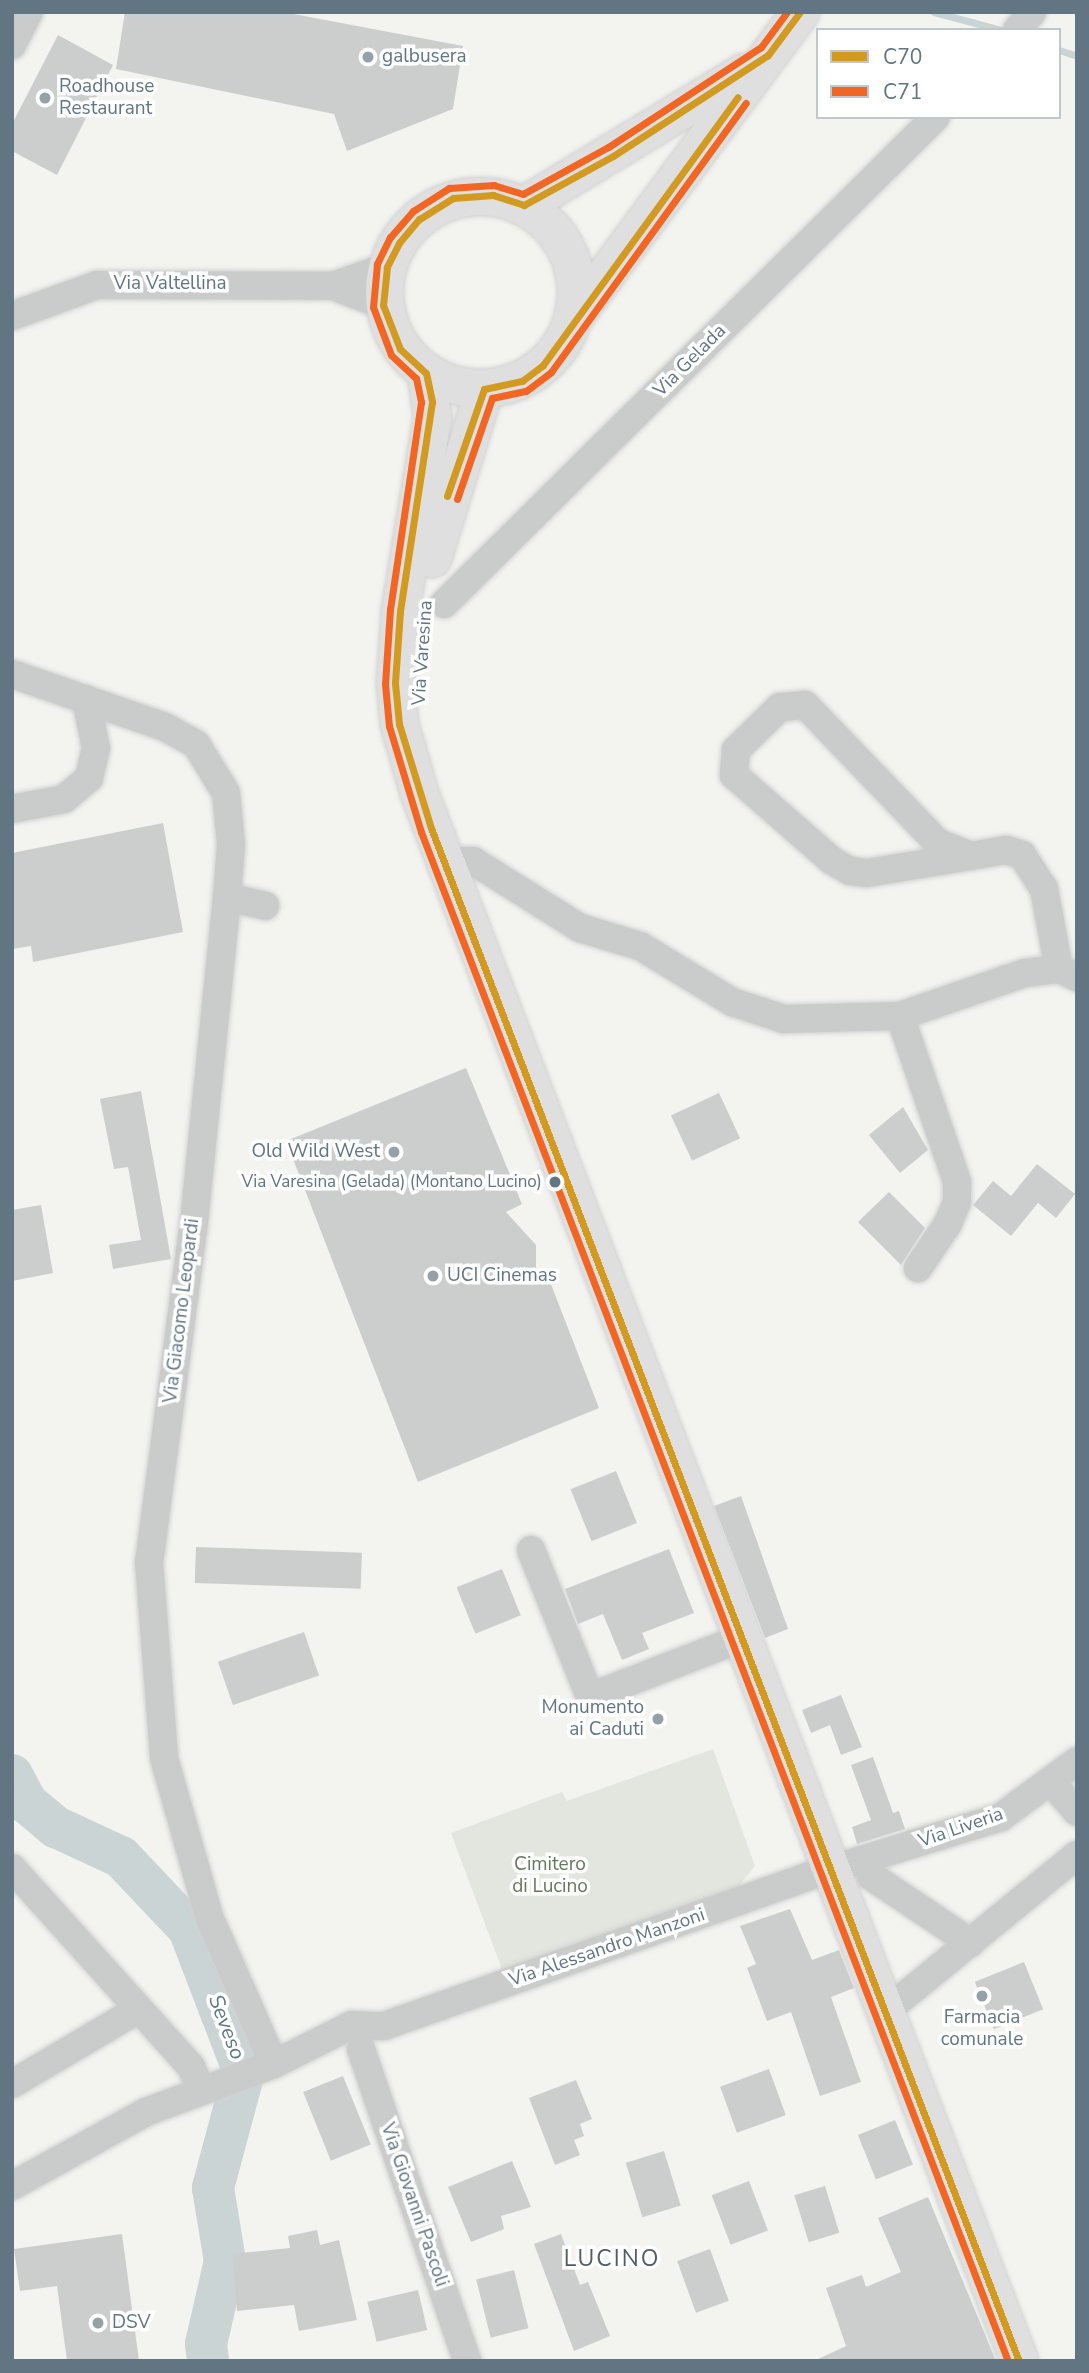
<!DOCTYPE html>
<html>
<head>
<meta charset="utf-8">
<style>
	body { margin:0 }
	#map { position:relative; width:1089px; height:2373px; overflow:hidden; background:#f3f3f0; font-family:"Nunito Sans",sans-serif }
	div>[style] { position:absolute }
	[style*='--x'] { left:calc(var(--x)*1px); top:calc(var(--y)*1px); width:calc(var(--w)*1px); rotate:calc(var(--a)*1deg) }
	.green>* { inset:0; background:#e2e6de }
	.stream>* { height:7px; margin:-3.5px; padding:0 3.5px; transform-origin:3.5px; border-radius:3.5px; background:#cad4d5 }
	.river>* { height:42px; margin:-21px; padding:0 21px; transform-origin:21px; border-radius:21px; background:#cad4d5 }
	.building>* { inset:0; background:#cccece; transform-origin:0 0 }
	.roads { filter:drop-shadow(0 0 2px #d1d1d1) drop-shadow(0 0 2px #d1d1d1) }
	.minor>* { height:28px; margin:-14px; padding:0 14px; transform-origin:14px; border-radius:14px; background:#cacccc }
	.major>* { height:37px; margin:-18.5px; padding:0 18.5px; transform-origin:18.5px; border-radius:18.5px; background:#dfdfe0 }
	.major>.ring { margin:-18.5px; padding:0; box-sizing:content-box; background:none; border:37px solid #dfdfe0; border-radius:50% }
	.bus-1>* { height:7px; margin:-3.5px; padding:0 3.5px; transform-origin:3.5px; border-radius:3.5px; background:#d29a20 }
	.bus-2>* { height:7px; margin:-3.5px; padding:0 3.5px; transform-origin:3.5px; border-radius:3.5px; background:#f26522 }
	.dots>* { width:19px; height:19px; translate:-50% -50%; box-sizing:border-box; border:4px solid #fff; border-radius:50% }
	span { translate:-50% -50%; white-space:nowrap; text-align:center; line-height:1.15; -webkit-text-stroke:7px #fff; paint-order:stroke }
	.bus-label { font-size:17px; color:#617582 }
	.right { translate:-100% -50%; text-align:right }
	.poi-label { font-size:19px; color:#617582 }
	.left { translate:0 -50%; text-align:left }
	.street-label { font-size:19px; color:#617582 }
	.park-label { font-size:19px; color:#667960 }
	.water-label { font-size:21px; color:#5d787f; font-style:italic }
	.quarter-label { font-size:23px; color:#505d67; letter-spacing:2px }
	.frame { position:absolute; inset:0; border:14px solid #617582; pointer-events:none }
	.legend { position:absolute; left:816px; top:28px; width:245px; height:91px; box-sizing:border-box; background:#fff; border:2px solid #c0c8cd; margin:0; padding:9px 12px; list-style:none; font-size:21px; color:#617582 }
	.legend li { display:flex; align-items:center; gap:14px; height:35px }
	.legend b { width:35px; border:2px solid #c0c8cd }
</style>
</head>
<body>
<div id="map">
	<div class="green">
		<i style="clip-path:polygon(713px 1749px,755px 1866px,738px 1887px,503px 1972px,451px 1833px,562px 1792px,567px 1801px)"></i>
	</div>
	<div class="stream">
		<i style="--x:934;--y:12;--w:69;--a:15"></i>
		<i style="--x:1059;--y:50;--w:19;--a:18"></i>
	</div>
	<div class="river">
		<i style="--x:12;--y:1775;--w:32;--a:62"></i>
		<i style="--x:27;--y:1803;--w:38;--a:40"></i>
		<i style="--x:56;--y:1827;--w:72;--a:24.8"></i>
		<i style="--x:121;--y:1857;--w:99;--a:46.6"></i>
		<i style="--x:189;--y:1929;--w:153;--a:69"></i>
		<i style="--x:244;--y:2072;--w:120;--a:105"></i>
		<i style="--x:213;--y:2188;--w:74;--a:80.7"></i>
		<i style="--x:225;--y:2261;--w:85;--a:102.9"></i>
		<i style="--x:206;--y:2344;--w:17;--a:83"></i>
	</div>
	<div class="building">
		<i style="clip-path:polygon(125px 12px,283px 12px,463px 46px,453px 109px,347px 151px,334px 114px,116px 69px)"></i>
		<i style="clip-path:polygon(58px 35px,113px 65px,57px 175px,12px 151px,12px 124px)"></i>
		<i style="clip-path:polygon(163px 823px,183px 932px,33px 962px,31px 946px,12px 949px,12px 853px)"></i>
		<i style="clip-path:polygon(466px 1068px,522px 1204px,506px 1212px,536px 1245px,536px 1279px,547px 1274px,599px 1408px,418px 1482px,286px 1141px)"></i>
		<i style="clip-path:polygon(141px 1091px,171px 1259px,113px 1269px,109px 1245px,141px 1240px,128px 1167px,114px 1169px,100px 1099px)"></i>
		<i style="left:719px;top:1093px;width:50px;height:53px;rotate:65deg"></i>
		<i style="clip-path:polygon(903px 1107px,928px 1150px,900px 1173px,869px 1135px)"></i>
		<i style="clip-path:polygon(1037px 1164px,1075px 1194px,1056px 1218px,1038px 1203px,1011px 1236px,973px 1205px,993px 1181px,1011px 1196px)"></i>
		<i style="clip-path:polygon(889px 1192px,925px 1228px,901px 1265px,858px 1222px)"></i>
		<i style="clip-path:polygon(41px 1205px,53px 1273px,12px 1281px,12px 1210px)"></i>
		<i style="left:616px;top:1471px;width:56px;height:49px;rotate:68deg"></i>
		<i style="clip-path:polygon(741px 1496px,788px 1629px,765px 1638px,714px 1506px)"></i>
		<i style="left:196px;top:1547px;width:166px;height:36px;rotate:2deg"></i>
		<i style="clip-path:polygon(669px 1549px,694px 1613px,642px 1633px,649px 1649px,622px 1660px,603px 1614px,578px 1624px,565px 1589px)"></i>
		<i style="left:502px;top:1569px;width:50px;height:49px;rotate:68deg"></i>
		<i style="left:304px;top:1632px;width:46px;height:91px;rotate:71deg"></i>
		<i style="clip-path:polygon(841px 1695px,862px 1747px,841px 1755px,830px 1725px,811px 1733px,802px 1710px)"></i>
		<i style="clip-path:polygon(873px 1757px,893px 1813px,899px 1811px,905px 1829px,857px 1844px,852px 1827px,871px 1820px,851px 1765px)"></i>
		<i style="clip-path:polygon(790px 1909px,812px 1960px,839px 1950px,854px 1988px,831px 1997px,861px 2082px,820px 2096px,791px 2012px,767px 2021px,747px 1968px,756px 1964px,740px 1926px)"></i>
		<i style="left:1024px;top:1962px;width:51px;height:53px;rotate:68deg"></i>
		<i style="left:769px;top:2069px;width:49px;height:52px;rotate:70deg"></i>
		<i style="left:343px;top:2076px;width:74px;height:43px;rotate:68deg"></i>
		<i style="clip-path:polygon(576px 2080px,592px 2119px,580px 2124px,584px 2136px,574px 2140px,580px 2155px,555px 2165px,529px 2098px)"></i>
		<i style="left:895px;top:2120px;width:48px;height:40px;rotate:68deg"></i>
		<i style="left:664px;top:2151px;width:57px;height:40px;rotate:73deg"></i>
		<i style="clip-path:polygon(512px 2161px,531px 2207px,501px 2216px,504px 2229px,471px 2242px,448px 2187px)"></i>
		<i style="left:749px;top:2181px;width:53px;height:40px;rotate:69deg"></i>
		<i style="left:825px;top:2186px;width:49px;height:32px;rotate:73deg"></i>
		<i style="clip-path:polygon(928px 2197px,996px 2361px,814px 2361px,846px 2346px,826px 2288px,862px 2275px,866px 2287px,901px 2272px,878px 2218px)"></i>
		<i style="clip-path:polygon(317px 2230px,320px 2245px,339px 2240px,357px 2320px,299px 2331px,294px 2305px,237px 2311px,232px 2254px,290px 2248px,288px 2236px)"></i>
		<i style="clip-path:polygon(122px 2234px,139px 2361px,67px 2361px,57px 2286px,20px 2291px,14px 2249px)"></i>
		<i style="clip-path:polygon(561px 2234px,580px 2285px,588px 2282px,610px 2336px,574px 2351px,534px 2244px)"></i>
		<i style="left:710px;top:2249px;width:55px;height:35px;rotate:70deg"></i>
		<i style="left:514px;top:2270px;width:60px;height:39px;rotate:76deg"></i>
		<i style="left:418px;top:2290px;width:41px;height:52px;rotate:77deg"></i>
	</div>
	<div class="roads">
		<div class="minor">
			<i style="--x:1017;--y:30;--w:23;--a:-50"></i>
			<i style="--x:12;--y:45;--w:37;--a:-63"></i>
			<i style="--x:333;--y:286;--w:53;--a:20.8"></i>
			<i style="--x:12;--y:316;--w:90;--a:-20"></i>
			<i style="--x:97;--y:285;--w:236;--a:0.2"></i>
			<i style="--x:333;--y:286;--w:57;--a:-19.4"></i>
			<i style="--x:444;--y:604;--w:692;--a:-44.71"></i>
			<i style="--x:12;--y:674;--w:162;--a:19.1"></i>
			<i style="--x:165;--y:727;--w:35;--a:29"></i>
			<i style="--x:196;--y:744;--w:57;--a:58.5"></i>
			<i style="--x:226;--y:793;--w:51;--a:84.4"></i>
			<i style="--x:231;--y:844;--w:53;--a:94.3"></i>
			<i style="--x:227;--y:897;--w:334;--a:95.8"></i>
			<i style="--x:193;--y:1229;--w:336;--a:97.5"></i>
			<i style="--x:149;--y:1562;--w:197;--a:85.6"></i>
			<i style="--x:164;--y:1758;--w:167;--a:74.1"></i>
			<i style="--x:210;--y:1919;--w:158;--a:66.2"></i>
			<i style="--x:12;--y:809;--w:53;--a:-10.9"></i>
			<i style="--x:64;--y:799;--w:33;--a:-40"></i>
			<i style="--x:89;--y:778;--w:31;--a:-77"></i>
			<i style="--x:96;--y:748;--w:50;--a:-101.5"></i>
			<i style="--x:971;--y:856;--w:35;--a:-158"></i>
			<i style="--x:938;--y:843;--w:192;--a:-133.9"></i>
			<i style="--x:805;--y:705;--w:25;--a:175"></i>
			<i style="--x:780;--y:707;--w:62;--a:135.7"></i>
			<i style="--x:736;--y:750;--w:25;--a:95"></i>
			<i style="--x:734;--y:775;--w:129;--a:41.2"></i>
			<i style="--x:831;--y:860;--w:22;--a:30"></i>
			<i style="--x:850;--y:871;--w:17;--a:7"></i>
			<i style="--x:867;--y:873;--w:105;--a:-9.3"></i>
			<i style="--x:971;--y:856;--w:36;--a:-10"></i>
			<i style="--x:1006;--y:850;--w:17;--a:17"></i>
			<i style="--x:1022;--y:855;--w:40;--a:57.1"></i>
			<i style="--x:1044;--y:889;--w:81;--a:79.4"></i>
			<i style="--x:444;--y:861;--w:29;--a:0"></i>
			<i style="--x:473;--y:861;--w:126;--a:32.1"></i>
			<i style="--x:580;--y:928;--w:63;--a:16.7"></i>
			<i style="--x:640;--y:946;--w:108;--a:31.3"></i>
			<i style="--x:732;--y:1002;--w:55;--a:18.1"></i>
			<i style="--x:784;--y:1019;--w:116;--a:-1.5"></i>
			<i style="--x:900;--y:1016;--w:132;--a:-19"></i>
			<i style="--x:1025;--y:973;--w:34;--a:-7"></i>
			<i style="--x:1059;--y:969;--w:20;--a:24"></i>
			<i style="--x:227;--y:897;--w:39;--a:13"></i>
			<i style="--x:900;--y:1016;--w:176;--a:71"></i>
			<i style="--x:957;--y:1182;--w:20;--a:90"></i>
			<i style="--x:957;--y:1202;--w:25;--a:113"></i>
			<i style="--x:947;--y:1225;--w:52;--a:124"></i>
			<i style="--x:531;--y:1550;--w:158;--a:68.1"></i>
			<i style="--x:590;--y:1697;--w:163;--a:-21.2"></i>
			<i style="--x:1052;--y:1783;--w:38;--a:49"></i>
			<i style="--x:12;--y:1868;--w:268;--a:48"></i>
			<i style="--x:191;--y:2067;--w:26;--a:65"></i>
			<i style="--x:871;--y:1876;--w:120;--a:33.8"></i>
			<i style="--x:885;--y:2012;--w:248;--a:-39.3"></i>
			<i style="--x:361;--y:2049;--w:330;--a:71.2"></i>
			<i style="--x:12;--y:2084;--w:145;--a:-30.6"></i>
			<i style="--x:12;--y:2186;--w:153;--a:-28.9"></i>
			<i style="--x:146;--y:2112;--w:137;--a:-20.6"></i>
			<i style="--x:274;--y:2064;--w:87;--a:-26.6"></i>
			<i style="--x:352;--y:2025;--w:32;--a:2"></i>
			<i style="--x:384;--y:2026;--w:451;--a:-19.4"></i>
			<i style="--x:809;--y:1876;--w:201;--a:-17.1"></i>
			<i style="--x:1001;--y:1817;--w:94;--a:-36.4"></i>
		</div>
		<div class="major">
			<i class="ring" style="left:384px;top:196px;width:155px;height:155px"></i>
			<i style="--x:524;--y:205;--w:257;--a:-31.2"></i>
			<i style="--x:575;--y:315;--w:377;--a:-53.4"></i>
			<i style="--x:426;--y:373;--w:44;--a:82.2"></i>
			<i style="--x:432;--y:417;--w:197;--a:99.4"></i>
			<i style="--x:400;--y:611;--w:72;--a:94"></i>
			<i style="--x:395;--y:683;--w:41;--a:84.4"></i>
			<i style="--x:399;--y:724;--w:72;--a:73.8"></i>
			<i style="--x:419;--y:793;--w:1679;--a:69.06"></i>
			<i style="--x:432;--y:558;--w:177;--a:-72.9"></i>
		</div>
	</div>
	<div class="bus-1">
		<i style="--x:800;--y:12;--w:54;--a:126.7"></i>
		<i style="--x:768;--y:55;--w:185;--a:146.9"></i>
		<i style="--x:613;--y:156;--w:102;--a:151.2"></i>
		<i style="--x:524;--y:205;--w:33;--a:-162"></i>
		<i style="--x:493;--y:195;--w:40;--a:175.7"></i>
		<i style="--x:453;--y:198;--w:40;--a:148"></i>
		<i style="--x:419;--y:219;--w:31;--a:130"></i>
		<i style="--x:399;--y:243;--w:27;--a:117"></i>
		<i style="--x:387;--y:267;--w:38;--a:96"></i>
		<i style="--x:383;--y:305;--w:47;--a:68.9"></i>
		<i style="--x:400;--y:349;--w:35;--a:43"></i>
		<i style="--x:426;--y:373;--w:30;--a:78"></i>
		<i style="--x:432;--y:402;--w:211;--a:98.7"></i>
		<i style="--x:400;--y:611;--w:72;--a:94"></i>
		<i style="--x:395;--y:683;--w:41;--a:84.4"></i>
		<i style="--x:399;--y:724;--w:109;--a:72.9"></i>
		<i style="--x:431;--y:828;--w:1642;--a:69.02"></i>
		<i style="--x:447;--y:496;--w:113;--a:-70.9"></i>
		<i style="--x:484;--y:389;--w:39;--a:-12"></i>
		<i style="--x:522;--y:381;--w:26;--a:-37"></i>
		<i style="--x:543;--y:365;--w:331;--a:-54"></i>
	</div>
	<div class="bus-2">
		<i style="--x:787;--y:12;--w:44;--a:126.6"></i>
		<i style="--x:761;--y:47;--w:183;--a:146.8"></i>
		<i style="--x:608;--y:147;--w:97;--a:151.1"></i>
		<i style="--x:523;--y:194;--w:30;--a:-163"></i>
		<i style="--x:494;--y:185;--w:45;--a:176.2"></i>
		<i style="--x:449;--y:188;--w:43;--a:147.4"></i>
		<i style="--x:413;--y:211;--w:35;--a:131"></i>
		<i style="--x:390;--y:237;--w:30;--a:116"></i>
		<i style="--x:377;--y:264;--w:43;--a:95.3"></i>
		<i style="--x:373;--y:307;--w:51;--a:69.4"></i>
		<i style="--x:391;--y:355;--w:34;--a:43"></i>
		<i style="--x:416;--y:378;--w:25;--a:78"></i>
		<i style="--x:421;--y:402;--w:209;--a:98.5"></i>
		<i style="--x:390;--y:609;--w:75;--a:93.8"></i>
		<i style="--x:385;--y:684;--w:42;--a:84.6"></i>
		<i style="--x:389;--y:726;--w:111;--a:73.2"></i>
		<i style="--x:421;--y:832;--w:1638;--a:69"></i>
		<i style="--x:457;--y:499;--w:107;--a:-70.9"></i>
		<i style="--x:492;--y:398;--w:35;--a:-12"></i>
		<i style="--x:526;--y:391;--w:31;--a:-37"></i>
		<i style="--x:551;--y:372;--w:332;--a:-54.1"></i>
	</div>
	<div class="dots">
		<i style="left:368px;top:57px;background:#94a1a8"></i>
		<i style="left:45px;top:98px;background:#94a1a8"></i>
		<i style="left:394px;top:1152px;background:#94a1a8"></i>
		<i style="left:555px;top:1182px;background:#617582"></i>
		<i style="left:433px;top:1276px;background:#94a1a8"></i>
		<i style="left:658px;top:1719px;background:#94a1a8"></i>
		<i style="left:982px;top:1996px;background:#94a1a8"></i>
		<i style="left:98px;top:2323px;background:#94a1a8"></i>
	</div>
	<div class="bus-label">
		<span class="right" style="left:542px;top:1182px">Via Varesina (Gelada) (Montano Lucino)</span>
	</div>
	<div class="poi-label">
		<span class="left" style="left:382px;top:57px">galbusera</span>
		<span class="left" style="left:59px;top:98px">Roadhouse<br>Restaurant</span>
		<span class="right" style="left:380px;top:1152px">Old Wild West</span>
		<span class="left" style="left:447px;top:1276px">UCI Cinemas</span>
		<span class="right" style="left:644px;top:1719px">Monumento<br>ai Caduti</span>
		<span style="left:982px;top:2029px">Farmacia<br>comunale</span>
		<span class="left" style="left:112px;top:2323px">DSV</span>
	</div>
	<div class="street-label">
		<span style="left:170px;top:284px">Via Valtellina</span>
		<span style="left:690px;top:361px;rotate:-45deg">Via Gelada</span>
		<span style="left:423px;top:653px;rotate:-86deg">Via Varesina</span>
		<span style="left:182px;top:1311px;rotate:-83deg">Via Giacomo Leopardi</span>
		<span style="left:961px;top:1828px;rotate:-19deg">Via Liveria</span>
		<span style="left:607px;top:1948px;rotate:-19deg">Via Alessandro Manzoni</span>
		<span style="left:414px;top:2205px;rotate:71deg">Via Giovanni Pascoli</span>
	</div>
	<div class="park-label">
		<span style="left:550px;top:1876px">Cimitero<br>di Lucino</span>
	</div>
	<div class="water-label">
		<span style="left:227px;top:2027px;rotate:69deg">Seveso</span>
	</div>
	<div class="quarter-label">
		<span style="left:612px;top:2259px">LUCINO</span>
	</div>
	<div class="frame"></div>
	<ul class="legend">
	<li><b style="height:9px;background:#d29a20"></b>C70</li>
	<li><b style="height:9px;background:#f26522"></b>C71</li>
	</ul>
</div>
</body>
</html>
